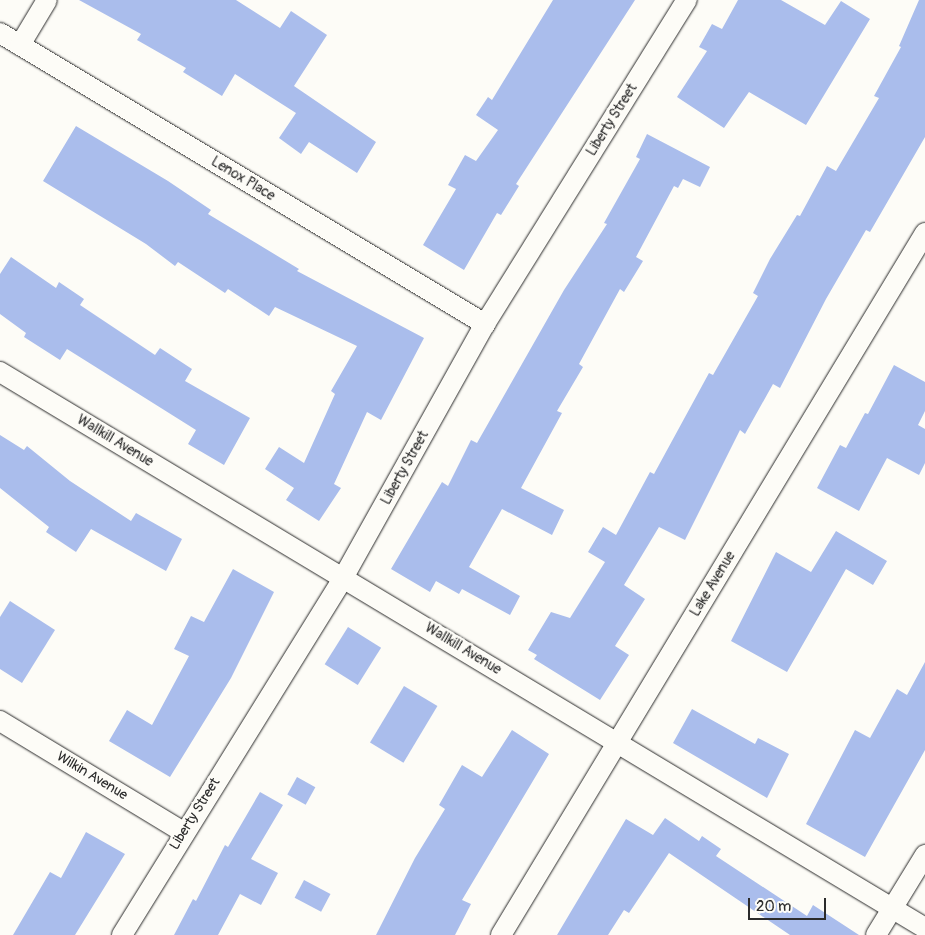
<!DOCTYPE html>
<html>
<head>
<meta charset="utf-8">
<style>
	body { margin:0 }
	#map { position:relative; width:925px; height:935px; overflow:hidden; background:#fdfcf7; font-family:Pangolin,sans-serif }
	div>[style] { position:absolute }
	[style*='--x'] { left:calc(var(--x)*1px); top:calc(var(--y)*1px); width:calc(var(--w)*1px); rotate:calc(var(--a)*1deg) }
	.building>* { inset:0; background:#aabdec; transform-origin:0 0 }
	.roads { filter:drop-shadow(0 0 1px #2b2b2b) drop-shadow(0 0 1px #2b2b2b) }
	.minor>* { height:20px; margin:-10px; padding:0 10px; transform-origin:10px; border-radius:10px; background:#fdfcf7 }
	span { translate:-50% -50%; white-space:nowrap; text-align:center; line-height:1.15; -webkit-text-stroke:5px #fdfcf7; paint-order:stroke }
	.street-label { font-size:14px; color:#2b2b2b }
	.scale { position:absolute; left:748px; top:898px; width:78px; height:22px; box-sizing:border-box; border:2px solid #2b2b2b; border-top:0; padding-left:6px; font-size:15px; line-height:18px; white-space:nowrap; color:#2b2b2b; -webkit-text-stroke:4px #fdfcf7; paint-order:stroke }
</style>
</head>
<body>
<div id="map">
	<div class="building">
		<i style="clip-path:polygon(79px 0,236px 0,280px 28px,291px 11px,327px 35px,294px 86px,376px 142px,357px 173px,309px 142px,301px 154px,279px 138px,296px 113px,235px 74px,222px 96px,183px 72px,186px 68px,137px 40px,141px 34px)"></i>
		<i style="clip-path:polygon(553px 0,635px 0,516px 184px,519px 186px,501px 215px,497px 213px,464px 270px,423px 245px,456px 189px,448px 185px,465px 155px,476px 161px,498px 130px,476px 115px,488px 97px,492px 100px)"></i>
		<i style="clip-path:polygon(738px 0,781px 0,825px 25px,841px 1px,870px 19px,806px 125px,749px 92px,724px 128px,677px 97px,707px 51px,699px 47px,712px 24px,722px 29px)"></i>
		<i style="clip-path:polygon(919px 0,925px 0,925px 137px,870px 232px,866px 230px,826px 299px,780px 388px,773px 384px,745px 434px,740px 430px,685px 540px,659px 527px,624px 585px,645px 599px,615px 646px,629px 655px,600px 700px,534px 659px,537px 655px,528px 650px,551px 612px,570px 618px,605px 562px,588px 552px,603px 527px,616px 535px,650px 472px,654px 474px,709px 373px,713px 375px,758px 296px,753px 293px,770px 259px,797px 215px,800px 216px,827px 166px,836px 171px,879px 98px,874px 96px,901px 47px,899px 46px)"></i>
		<i style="clip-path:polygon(76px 126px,168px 181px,211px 210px,208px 214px,299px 269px,297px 271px,424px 338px,381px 420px,367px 412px,334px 484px,341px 488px,319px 521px,286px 500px,294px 488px,265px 469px,279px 447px,304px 463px,335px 394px,331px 391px,357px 346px,275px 307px,269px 316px,228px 289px,225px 293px,178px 262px,175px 266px,146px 244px,43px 181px)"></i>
		<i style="clip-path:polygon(647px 134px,710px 167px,700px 187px,683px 179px,678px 188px,674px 186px,636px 257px,643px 261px,624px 292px,620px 289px,579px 364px,583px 367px,557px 411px,562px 413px,521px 488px,564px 510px,552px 535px,502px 509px,469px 567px,520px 596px,510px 615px,462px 589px,459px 594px,436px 581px,430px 592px,391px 569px,442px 482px,448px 486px,471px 440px,477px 443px,564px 290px,607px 224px,604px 223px,640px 159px,636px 157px)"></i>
		<i style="clip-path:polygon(11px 257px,56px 288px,59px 282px,84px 299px,80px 305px,155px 355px,160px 348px,192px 369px,185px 381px,250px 418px,224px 465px,188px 444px,196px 430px,67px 349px,60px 360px,24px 337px,26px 333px,0 314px,0 274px)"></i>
		<i style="clip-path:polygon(894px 365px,925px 382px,925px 411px,918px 425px,925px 429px,925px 463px,919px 475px,887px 458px,859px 511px,817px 488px,840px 445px,846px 448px,865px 413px,868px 414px)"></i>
		<i style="clip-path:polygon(0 435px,24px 450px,27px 446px,70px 481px,131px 521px,136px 513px,182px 539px,166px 571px,91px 529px,76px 552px,46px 532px,49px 527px,0 488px)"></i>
		<i style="clip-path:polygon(836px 531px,887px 561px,873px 585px,846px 569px,787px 672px,731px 641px,776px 552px,811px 572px)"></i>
		<i style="clip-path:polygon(233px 569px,274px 592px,231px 678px,170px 777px,109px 741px,127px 710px,152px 725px,189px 656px,174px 649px,191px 616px,204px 622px)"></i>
		<i style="clip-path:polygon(10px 601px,55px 630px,22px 683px,0 669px,0 617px)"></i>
		<i style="left:348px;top:627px;width:39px;height:44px;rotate:32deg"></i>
		<i style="clip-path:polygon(925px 662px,925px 750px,865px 857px,806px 824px,855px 730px,870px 738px,897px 689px,907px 695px)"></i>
		<i style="left:404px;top:686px;width:39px;height:66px;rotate:31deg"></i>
		<i style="clip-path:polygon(692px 709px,755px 744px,758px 738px,789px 754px,767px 798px,673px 743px)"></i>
		<i style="clip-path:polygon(512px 730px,549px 754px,462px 900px,471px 904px,455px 935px,376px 935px,415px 858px,445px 809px,439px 805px,462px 765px,482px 777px)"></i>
		<i style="left:297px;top:777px;width:21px;height:20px;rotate:29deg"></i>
		<i style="clip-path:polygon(260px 792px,283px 805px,251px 859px,278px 873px,261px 905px,240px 894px,218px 935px,174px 935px,193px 899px,196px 901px,225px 845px,228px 847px)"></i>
		<i style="clip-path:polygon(665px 818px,699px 841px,702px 836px,721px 849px,716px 856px,807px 916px,813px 905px,859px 935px,790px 935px,669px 853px,629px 913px,624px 910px,608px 935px,557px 935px,626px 819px,653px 835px)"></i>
		<i style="clip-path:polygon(86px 832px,125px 854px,75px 935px,13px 935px,50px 872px,61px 878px)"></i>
		<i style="left:304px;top:880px;width:30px;height:20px;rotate:28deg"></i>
	</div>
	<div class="roads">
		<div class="minor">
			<i style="--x:0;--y:33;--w:566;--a:30.96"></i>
			<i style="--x:20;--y:45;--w:52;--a:-59"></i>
			<i style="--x:0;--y:372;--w:1079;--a:31.01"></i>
			<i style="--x:0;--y:721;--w:214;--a:31.2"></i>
			<i style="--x:122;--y:935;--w:420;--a:-58.2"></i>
			<i style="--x:343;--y:578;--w:291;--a:-60.8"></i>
			<i style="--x:485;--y:324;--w:382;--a:-58.1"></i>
			<i style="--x:501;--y:935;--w:820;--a:-58.87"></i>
			<i style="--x:876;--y:935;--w:94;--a:-58.5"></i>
		</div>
	</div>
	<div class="street-label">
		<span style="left:612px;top:120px;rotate:-58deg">Liberty Street</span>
		<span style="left:243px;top:179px;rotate:31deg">Lenox Place</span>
		<span style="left:115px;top:441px;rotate:31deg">Wallkill Avenue</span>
		<span style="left:405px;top:468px;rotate:-61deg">Liberty Street</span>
		<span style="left:713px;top:584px;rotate:-59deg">Lake Avenue</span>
		<span style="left:463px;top:649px;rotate:31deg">Wallkill Avenue</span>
		<span style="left:92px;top:776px;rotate:31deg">Wilkin Avenue</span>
		<span style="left:195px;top:814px;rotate:-58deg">Liberty Street</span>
	</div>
	<div class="scale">20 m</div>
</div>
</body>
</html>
